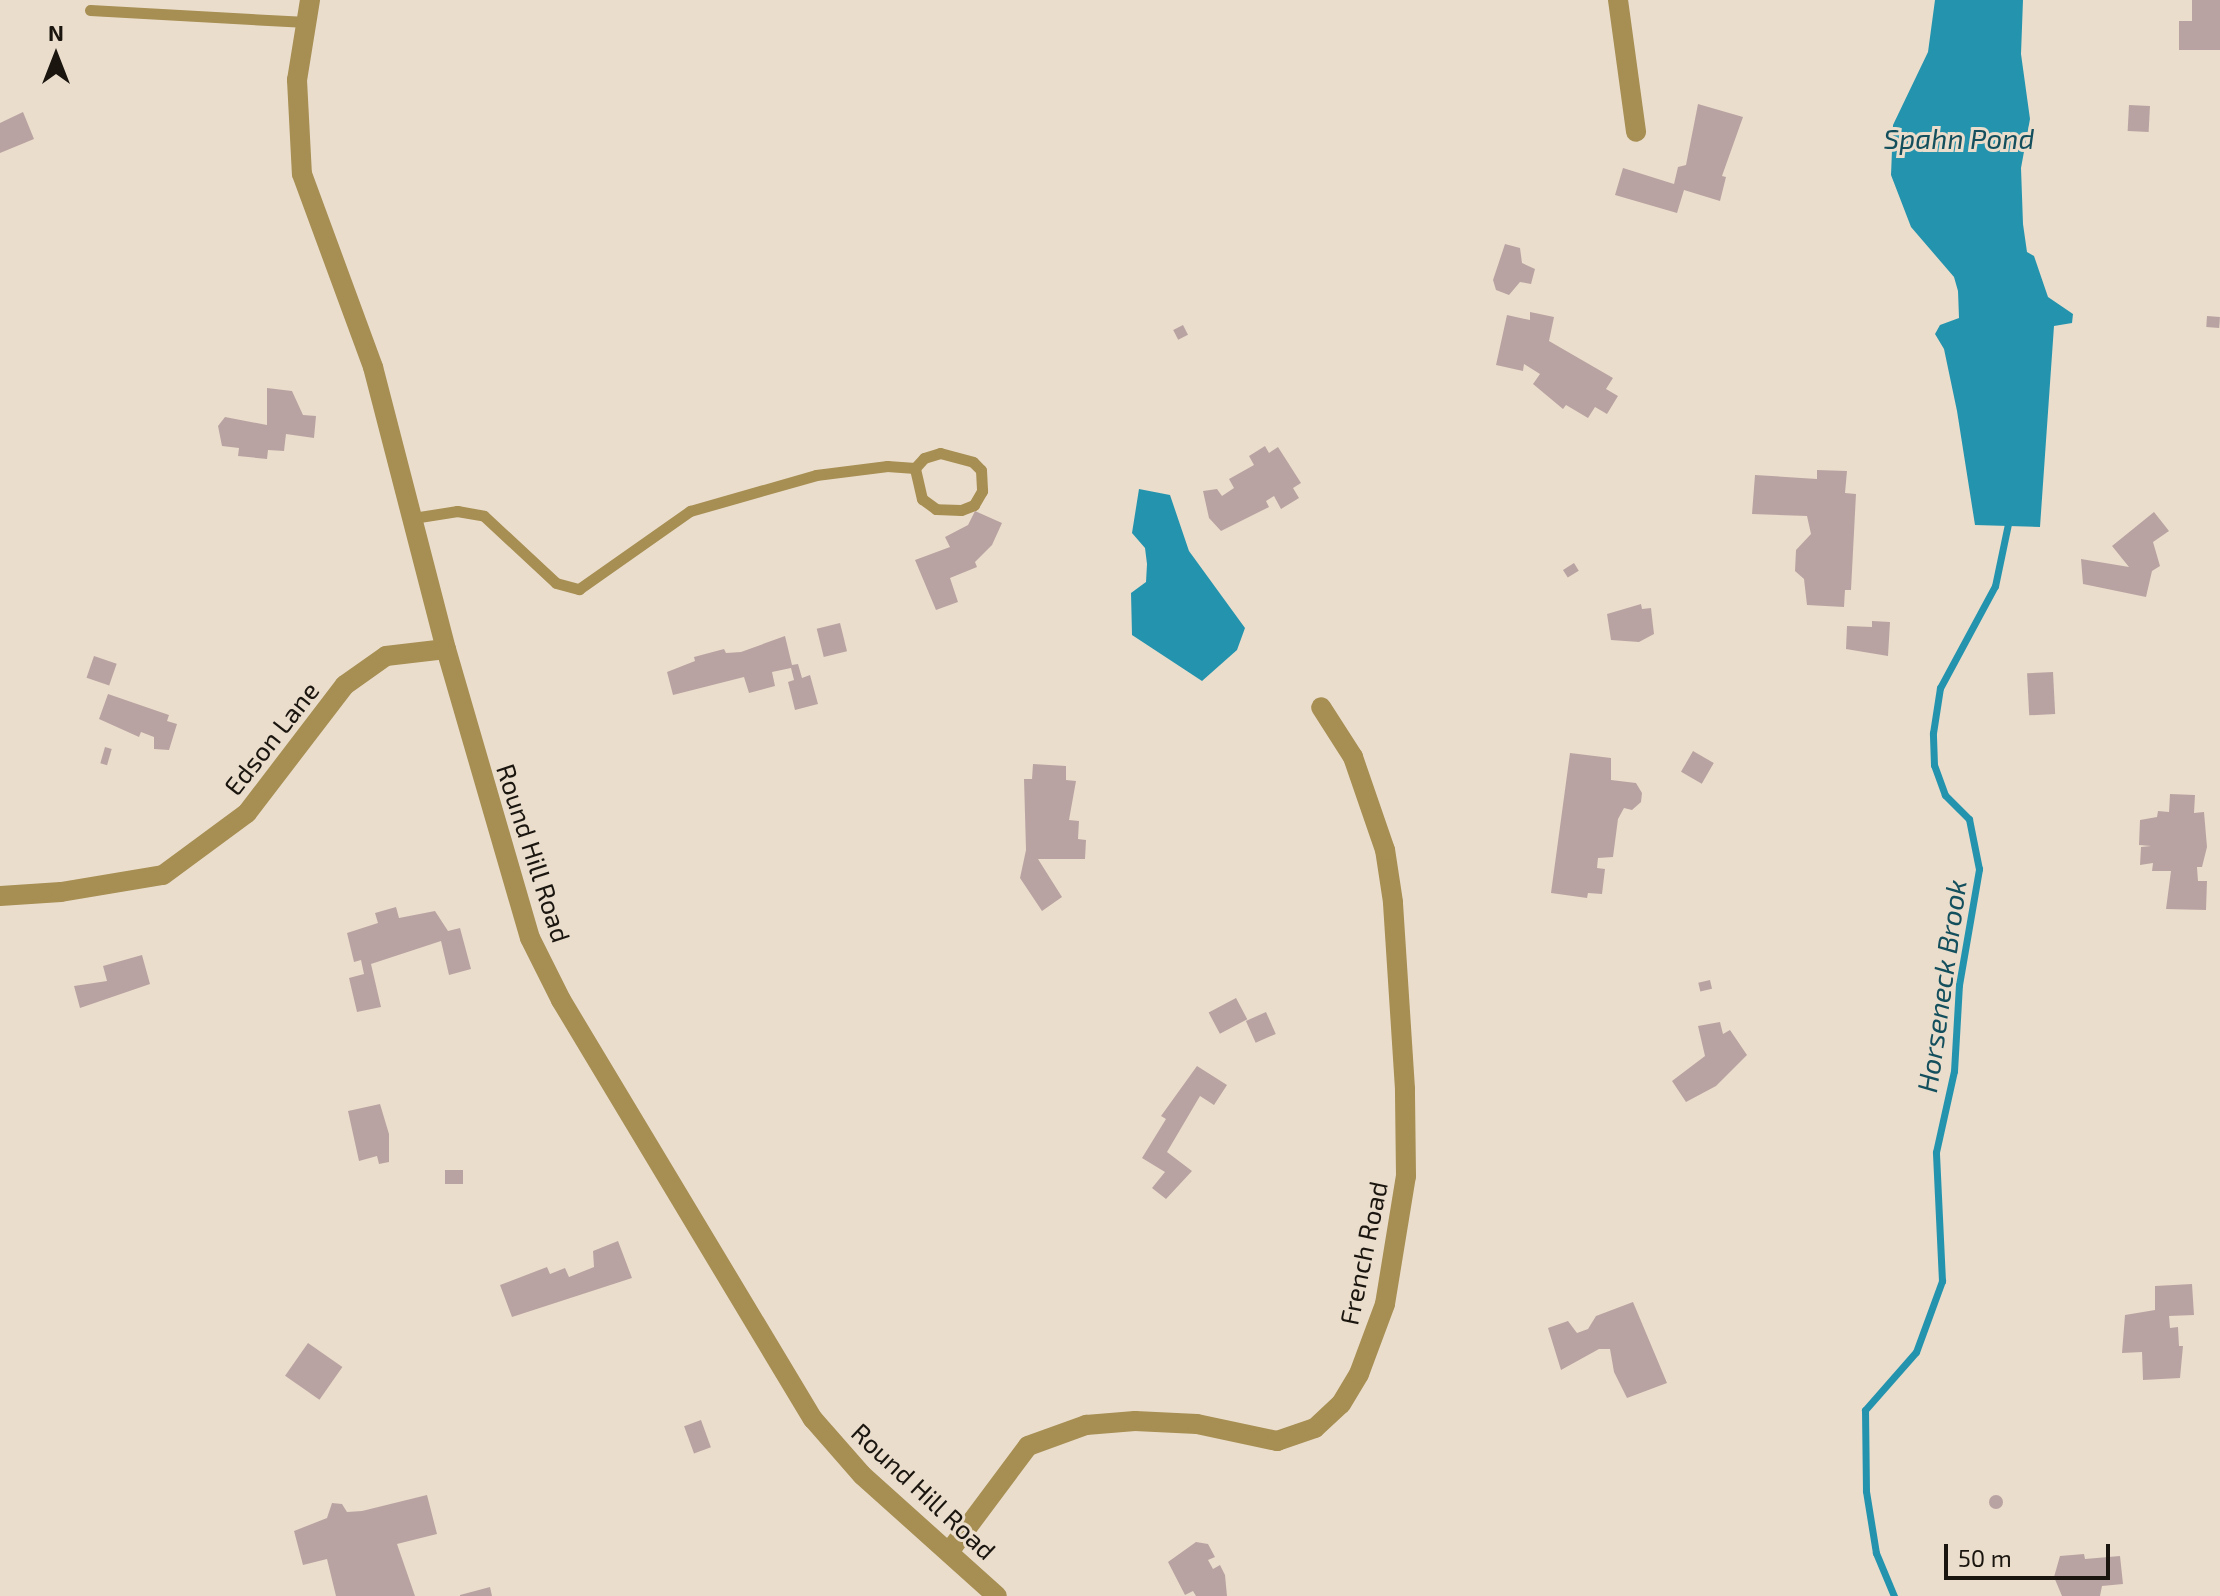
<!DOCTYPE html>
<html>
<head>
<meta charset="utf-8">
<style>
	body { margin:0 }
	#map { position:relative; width:2220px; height:1596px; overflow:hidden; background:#eaddcc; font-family:"Exo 2",sans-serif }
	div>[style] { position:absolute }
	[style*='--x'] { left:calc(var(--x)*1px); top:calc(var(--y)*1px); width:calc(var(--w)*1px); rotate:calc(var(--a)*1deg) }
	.water>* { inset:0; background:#2494ae }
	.stream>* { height:7px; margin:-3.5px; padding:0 3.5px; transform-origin:3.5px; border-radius:3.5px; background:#2494ae }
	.building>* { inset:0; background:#b9a3a2; transform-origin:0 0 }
	.round { border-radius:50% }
	.service>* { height:11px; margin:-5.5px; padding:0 5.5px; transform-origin:5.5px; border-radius:5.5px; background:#a78e52 }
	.minor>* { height:20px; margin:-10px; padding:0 10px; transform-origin:10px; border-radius:10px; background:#a78e52 }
	.tertiary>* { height:20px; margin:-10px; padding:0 10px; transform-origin:10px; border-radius:10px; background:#a78e52 }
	span { translate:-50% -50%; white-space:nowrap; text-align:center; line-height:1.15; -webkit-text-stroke:6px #eaddcc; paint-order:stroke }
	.street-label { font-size:26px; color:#1a150f }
	.water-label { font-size:28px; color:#144f5d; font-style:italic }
	.north { position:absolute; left:16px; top:16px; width:80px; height:80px; -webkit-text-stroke:6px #eaddcc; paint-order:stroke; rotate:0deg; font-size:22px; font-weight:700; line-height:32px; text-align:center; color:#1a150f }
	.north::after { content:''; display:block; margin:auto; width:28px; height:36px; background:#1a150f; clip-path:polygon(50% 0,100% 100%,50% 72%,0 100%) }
	.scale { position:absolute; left:1944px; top:1544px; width:166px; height:36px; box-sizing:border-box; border:4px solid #1a150f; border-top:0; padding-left:10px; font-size:24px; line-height:28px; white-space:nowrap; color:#1a150f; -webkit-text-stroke:6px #eaddcc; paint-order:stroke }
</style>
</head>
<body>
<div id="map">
	<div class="water">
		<i style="clip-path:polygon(1935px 0,2023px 0,2021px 54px,2030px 119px,2021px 168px,2023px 224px,2027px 252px,2034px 256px,2048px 297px,2073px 314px,2072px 323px,2054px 326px,2040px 527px,1975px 525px,1957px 411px,1944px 349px,1935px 334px,1940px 325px,1959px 318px,1958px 291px,1954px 277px,1911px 227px,1891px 175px,1893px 125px,1928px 52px)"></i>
		<i style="clip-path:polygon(1139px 489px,1170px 495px,1189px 551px,1245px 628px,1237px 650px,1202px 681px,1132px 635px,1131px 593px,1146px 582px,1147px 564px,1145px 548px,1132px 533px)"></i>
	</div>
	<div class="stream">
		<i style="--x:1894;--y:1596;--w:47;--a:-112.7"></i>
		<i style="--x:1876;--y:1553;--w:63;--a:-99.2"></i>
		<i style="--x:1866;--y:1491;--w:81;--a:-90.7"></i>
		<i style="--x:1865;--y:1410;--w:77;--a:-48.7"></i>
		<i style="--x:1916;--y:1352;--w:76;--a:-69.9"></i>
		<i style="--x:1942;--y:1281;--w:129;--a:-92.7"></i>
		<i style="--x:1936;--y:1152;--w:83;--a:-77.5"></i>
		<i style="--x:1954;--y:1071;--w:86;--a:-86.7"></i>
		<i style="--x:1959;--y:985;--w:118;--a:-80.2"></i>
		<i style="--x:1979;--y:869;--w:51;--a:-101.3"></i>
		<i style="--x:1969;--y:819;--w:34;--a:-135"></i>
		<i style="--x:1945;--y:795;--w:32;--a:-110"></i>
		<i style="--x:1934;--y:765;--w:32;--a:-92"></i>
		<i style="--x:1933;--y:733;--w:46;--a:-81.2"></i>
		<i style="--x:1940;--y:688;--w:116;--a:-61.7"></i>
		<i style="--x:1995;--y:586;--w:68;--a:-78.2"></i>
	</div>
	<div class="building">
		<i style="clip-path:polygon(2192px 0,2220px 0,2220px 50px,2179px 50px,2179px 21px,2192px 21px)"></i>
		<i style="clip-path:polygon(1698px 104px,1743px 117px,1722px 176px,1726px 177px,1720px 201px,1684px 190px,1677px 213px,1615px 195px,1623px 168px,1674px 184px,1678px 167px,1686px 165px)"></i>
		<i style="left:2129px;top:105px;width:21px;height:26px;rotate:3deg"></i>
		<i style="clip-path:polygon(23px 112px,34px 139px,0 153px,0 123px)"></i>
		<i style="clip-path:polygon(1505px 244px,1520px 248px,1522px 263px,1535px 269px,1531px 284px,1520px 282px,1509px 295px,1496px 290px,1493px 280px)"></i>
		<i style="clip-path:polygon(1530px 312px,1554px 317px,1549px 341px,1613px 378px,1606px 389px,1618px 396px,1607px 414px,1595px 407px,1588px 418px,1566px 405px,1563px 409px,1533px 384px,1540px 374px,1524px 364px,1523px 371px,1496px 365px,1507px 315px,1530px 320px)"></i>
		<i style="left:2207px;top:316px;width:13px;height:11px;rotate:4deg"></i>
		<i style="left:1183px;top:325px;width:11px;height:11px;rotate:63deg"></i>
		<i style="clip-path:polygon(267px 388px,292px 391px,303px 415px,316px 416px,314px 438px,286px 434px,284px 451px,268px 450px,267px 459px,238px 456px,239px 448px,222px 446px,218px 426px,225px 417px,267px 425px)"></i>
		<i style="clip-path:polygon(1265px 446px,1269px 453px,1278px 447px,1301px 483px,1293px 488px,1299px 498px,1281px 509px,1274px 496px,1266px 501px,1269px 507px,1221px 531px,1209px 518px,1203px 491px,1217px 489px,1222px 496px,1234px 488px,1229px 479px,1254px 465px,1249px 456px)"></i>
		<i style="clip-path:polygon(1817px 470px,1847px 471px,1845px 493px,1856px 494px,1851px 590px,1845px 590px,1844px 607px,1807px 605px,1804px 579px,1795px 571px,1796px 550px,1811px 534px,1807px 516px,1752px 514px,1755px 475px,1817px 479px)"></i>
		<i style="clip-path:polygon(975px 511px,1002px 523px,992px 545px,975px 562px,977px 567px,950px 578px,958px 602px,936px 610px,915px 560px,950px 547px,945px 537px,968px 525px)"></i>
		<i style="clip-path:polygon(2154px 512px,2169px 531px,2153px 542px,2160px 566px,2152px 571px,2146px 597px,2083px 584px,2081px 559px,2129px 567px,2112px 546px)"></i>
		<i style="left:1574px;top:563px;width:9px;height:13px;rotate:58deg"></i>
		<i style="clip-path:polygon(1641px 604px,1642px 609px,1651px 608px,1654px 634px,1639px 642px,1611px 640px,1607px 614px)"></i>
		<i style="clip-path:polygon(1872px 621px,1890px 622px,1888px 656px,1846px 649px,1847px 626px,1872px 627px)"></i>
		<i style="left:840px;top:623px;width:29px;height:24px;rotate:76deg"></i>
		<i style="clip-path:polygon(785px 636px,792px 665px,798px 664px,802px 678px,810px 675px,818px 704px,795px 710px,788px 682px,794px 680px,791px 668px,772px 672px,775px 686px,749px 693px,744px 677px,673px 695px,667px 672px,695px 661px,694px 657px,724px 649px,726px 653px,741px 652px)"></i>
		<i style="left:94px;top:656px;width:24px;height:23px;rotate:19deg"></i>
		<i style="left:2053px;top:672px;width:42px;height:26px;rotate:87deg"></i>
		<i style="clip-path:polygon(108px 694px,169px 715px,167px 721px,177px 724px,169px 750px,154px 749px,154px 737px,141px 732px,139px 737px,99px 719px)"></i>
		<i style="left:105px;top:747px;width:7px;height:17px;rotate:16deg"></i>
		<i style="left:1693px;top:751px;width:24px;height:24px;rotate:30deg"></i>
		<i style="clip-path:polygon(1570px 753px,1611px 758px,1611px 780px,1636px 783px,1642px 793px,1641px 802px,1632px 810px,1624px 808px,1618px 819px,1613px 857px,1598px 858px,1597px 868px,1605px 869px,1602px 894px,1588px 893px,1587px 898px,1551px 893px)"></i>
		<i style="clip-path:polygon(1033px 764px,1066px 766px,1066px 780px,1076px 781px,1069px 820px,1079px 821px,1078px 839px,1086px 840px,1085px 859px,1038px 859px,1062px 897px,1042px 911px,1020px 878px,1026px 850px,1024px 779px,1032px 779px)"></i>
		<i style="clip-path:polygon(2170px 794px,2195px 795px,2194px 813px,2204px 812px,2207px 847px,2202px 867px,2197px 867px,2198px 881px,2207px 881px,2206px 910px,2166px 909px,2171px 871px,2152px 871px,2153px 863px,2140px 865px,2141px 847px,2151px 846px,2139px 845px,2140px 820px,2157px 817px,2158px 811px,2169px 812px)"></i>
		<i style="clip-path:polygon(396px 907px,399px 918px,435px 911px,448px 931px,460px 928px,471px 969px,449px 975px,441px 941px,371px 964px,381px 1007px,357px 1012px,349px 978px,364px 974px,361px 960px,354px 962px,347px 933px,378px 923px,375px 913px)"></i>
		<i style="clip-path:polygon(142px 955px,150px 984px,80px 1008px,74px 986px,107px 981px,103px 966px)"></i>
		<i style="left:1710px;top:980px;width:9px;height:12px;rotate:77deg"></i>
		<i style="left:1236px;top:998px;width:24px;height:31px;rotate:62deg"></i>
		<i style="left:1266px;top:1012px;width:24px;height:22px;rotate:66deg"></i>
		<i style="clip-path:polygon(1720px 1022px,1723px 1034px,1730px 1030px,1747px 1055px,1716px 1086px,1686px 1102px,1672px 1081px,1705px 1056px,1698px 1026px)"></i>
		<i style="clip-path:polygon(1197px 1066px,1227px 1085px,1214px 1105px,1200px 1096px,1167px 1152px,1192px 1171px,1166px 1199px,1152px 1188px,1165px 1172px,1142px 1158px,1166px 1119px,1161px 1116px)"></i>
		<i style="clip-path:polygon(380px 1104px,389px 1134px,389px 1162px,379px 1164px,377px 1156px,359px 1161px,348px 1111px)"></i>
		<i style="left:445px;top:1170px;width:18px;height:14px"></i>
		<i style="clip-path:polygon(618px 1241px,632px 1278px,512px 1317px,500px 1285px,547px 1267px,550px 1274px,565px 1268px,569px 1277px,594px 1267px,593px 1251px)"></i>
		<i style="clip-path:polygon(2192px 1284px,2194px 1315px,2169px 1316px,2170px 1328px,2178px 1327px,2179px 1346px,2183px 1346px,2180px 1378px,2143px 1380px,2142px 1352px,2122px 1353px,2125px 1315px,2155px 1310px,2155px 1286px)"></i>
		<i style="clip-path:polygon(1633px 1302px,1667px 1383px,1627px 1398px,1614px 1372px,1610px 1349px,1599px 1349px,1561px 1370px,1548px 1328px,1568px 1321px,1577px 1333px,1588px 1329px,1596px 1316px)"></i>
		<i style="left:308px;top:1343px;width:42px;height:40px;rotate:35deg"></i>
		<i style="left:701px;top:1420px;width:29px;height:18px;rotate:70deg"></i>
		<i style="clip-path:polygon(427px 1495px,437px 1534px,397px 1544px,415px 1596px,336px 1596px,327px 1559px,303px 1565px,294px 1531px,327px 1518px,332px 1503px,342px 1504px,347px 1512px,362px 1511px)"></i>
		<i class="round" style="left:1989px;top:1495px;width:14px;height:14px"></i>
		<i style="clip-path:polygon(1196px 1542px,1208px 1544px,1215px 1557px,1208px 1560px,1213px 1569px,1220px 1565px,1225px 1575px,1227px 1596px,1196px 1596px,1193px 1591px,1185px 1595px,1168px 1562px)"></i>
		<i style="clip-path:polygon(2084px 1554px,2085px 1559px,2120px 1556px,2123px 1584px,2102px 1586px,2100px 1596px,2062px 1596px,2054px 1577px,2060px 1556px)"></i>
		<i style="clip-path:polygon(490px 1587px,492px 1596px,460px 1596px,460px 1595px)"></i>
	</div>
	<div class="service">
		<i style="--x:90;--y:10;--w:217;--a:3.2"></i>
		<i style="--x:413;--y:518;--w:45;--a:-9"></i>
		<i style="--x:457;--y:511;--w:27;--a:10"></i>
		<i style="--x:484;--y:516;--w:98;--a:42.9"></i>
		<i style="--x:556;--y:583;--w:24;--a:15"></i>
		<i style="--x:579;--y:589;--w:136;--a:-35.1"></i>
		<i style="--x:690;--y:511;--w:131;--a:-15.9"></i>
		<i style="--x:816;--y:475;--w:72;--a:-7.2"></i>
		<i style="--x:887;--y:466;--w:28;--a:4"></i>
		<i style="--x:915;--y:468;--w:13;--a:-48"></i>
		<i style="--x:924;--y:458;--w:17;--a:-17"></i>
		<i style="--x:940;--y:453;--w:34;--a:15"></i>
		<i style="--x:973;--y:462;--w:11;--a:45"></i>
		<i style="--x:981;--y:470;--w:21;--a:87"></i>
		<i style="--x:982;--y:491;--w:16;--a:120"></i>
		<i style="--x:974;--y:505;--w:14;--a:159"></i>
		<i style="--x:961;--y:510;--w:25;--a:-178"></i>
		<i style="--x:936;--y:509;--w:17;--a:-144"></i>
		<i style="--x:922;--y:499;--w:32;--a:-103"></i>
	</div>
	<div class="minor">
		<i style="--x:1618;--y:0;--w:133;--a:82.2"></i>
		<i style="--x:0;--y:896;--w:61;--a:-3.8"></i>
		<i style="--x:61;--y:892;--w:103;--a:-9.5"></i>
		<i style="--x:163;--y:875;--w:104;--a:-36.4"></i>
		<i style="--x:247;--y:813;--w:161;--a:-52.6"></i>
		<i style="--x:345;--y:685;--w:50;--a:-35.3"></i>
		<i style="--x:386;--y:656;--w:60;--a:-6.7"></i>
		<i style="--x:949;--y:1552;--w:132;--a:-53.3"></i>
		<i style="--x:1028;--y:1446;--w:62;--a:-19.9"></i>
		<i style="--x:1086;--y:1425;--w:49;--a:-4.7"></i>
		<i style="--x:1135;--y:1421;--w:62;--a:2.8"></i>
		<i style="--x:1197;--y:1424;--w:82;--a:12"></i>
		<i style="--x:1277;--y:1441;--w:40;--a:-18.9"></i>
		<i style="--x:1315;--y:1428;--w:35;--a:-43"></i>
		<i style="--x:1341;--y:1404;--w:35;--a:-59"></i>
		<i style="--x:1359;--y:1374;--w:75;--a:-69.6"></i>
		<i style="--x:1385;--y:1304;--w:130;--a:-80.7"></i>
		<i style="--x:1406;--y:1176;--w:87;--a:-90.7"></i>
		<i style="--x:1405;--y:1089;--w:187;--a:-93.7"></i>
		<i style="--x:1393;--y:902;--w:53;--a:-98.7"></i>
		<i style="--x:1385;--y:850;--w:98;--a:-109"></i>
		<i style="--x:1353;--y:757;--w:59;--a:-122.6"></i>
	</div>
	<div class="tertiary">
		<i style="--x:310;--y:0;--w:81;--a:99.2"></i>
		<i style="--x:297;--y:80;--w:94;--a:87"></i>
		<i style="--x:302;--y:174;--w:206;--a:69.8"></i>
		<i style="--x:373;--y:367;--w:291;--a:75.5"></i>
		<i style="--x:446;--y:649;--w:301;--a:73.8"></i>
		<i style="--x:530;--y:938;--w:69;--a:63.4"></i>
		<i style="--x:561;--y:1000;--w:489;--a:59"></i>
		<i style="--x:813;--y:1419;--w:74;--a:48.8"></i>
		<i style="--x:862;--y:1475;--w:181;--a:41.9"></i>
	</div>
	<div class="street-label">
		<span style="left:271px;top:738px;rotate:-52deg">Edson Lane</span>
		<span style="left:534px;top:853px;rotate:72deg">Round Hill Road</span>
		<span style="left:1363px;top:1253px;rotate:-78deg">French Road</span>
		<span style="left:924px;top:1491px;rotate:43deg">Round Hill Road</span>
	</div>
	<div class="water-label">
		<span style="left:1959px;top:138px">Spahn Pond</span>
		<span style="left:1941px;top:986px;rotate:-82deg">Horseneck Brook</span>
	</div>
	<div class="north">N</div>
	<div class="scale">50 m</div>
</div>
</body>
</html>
